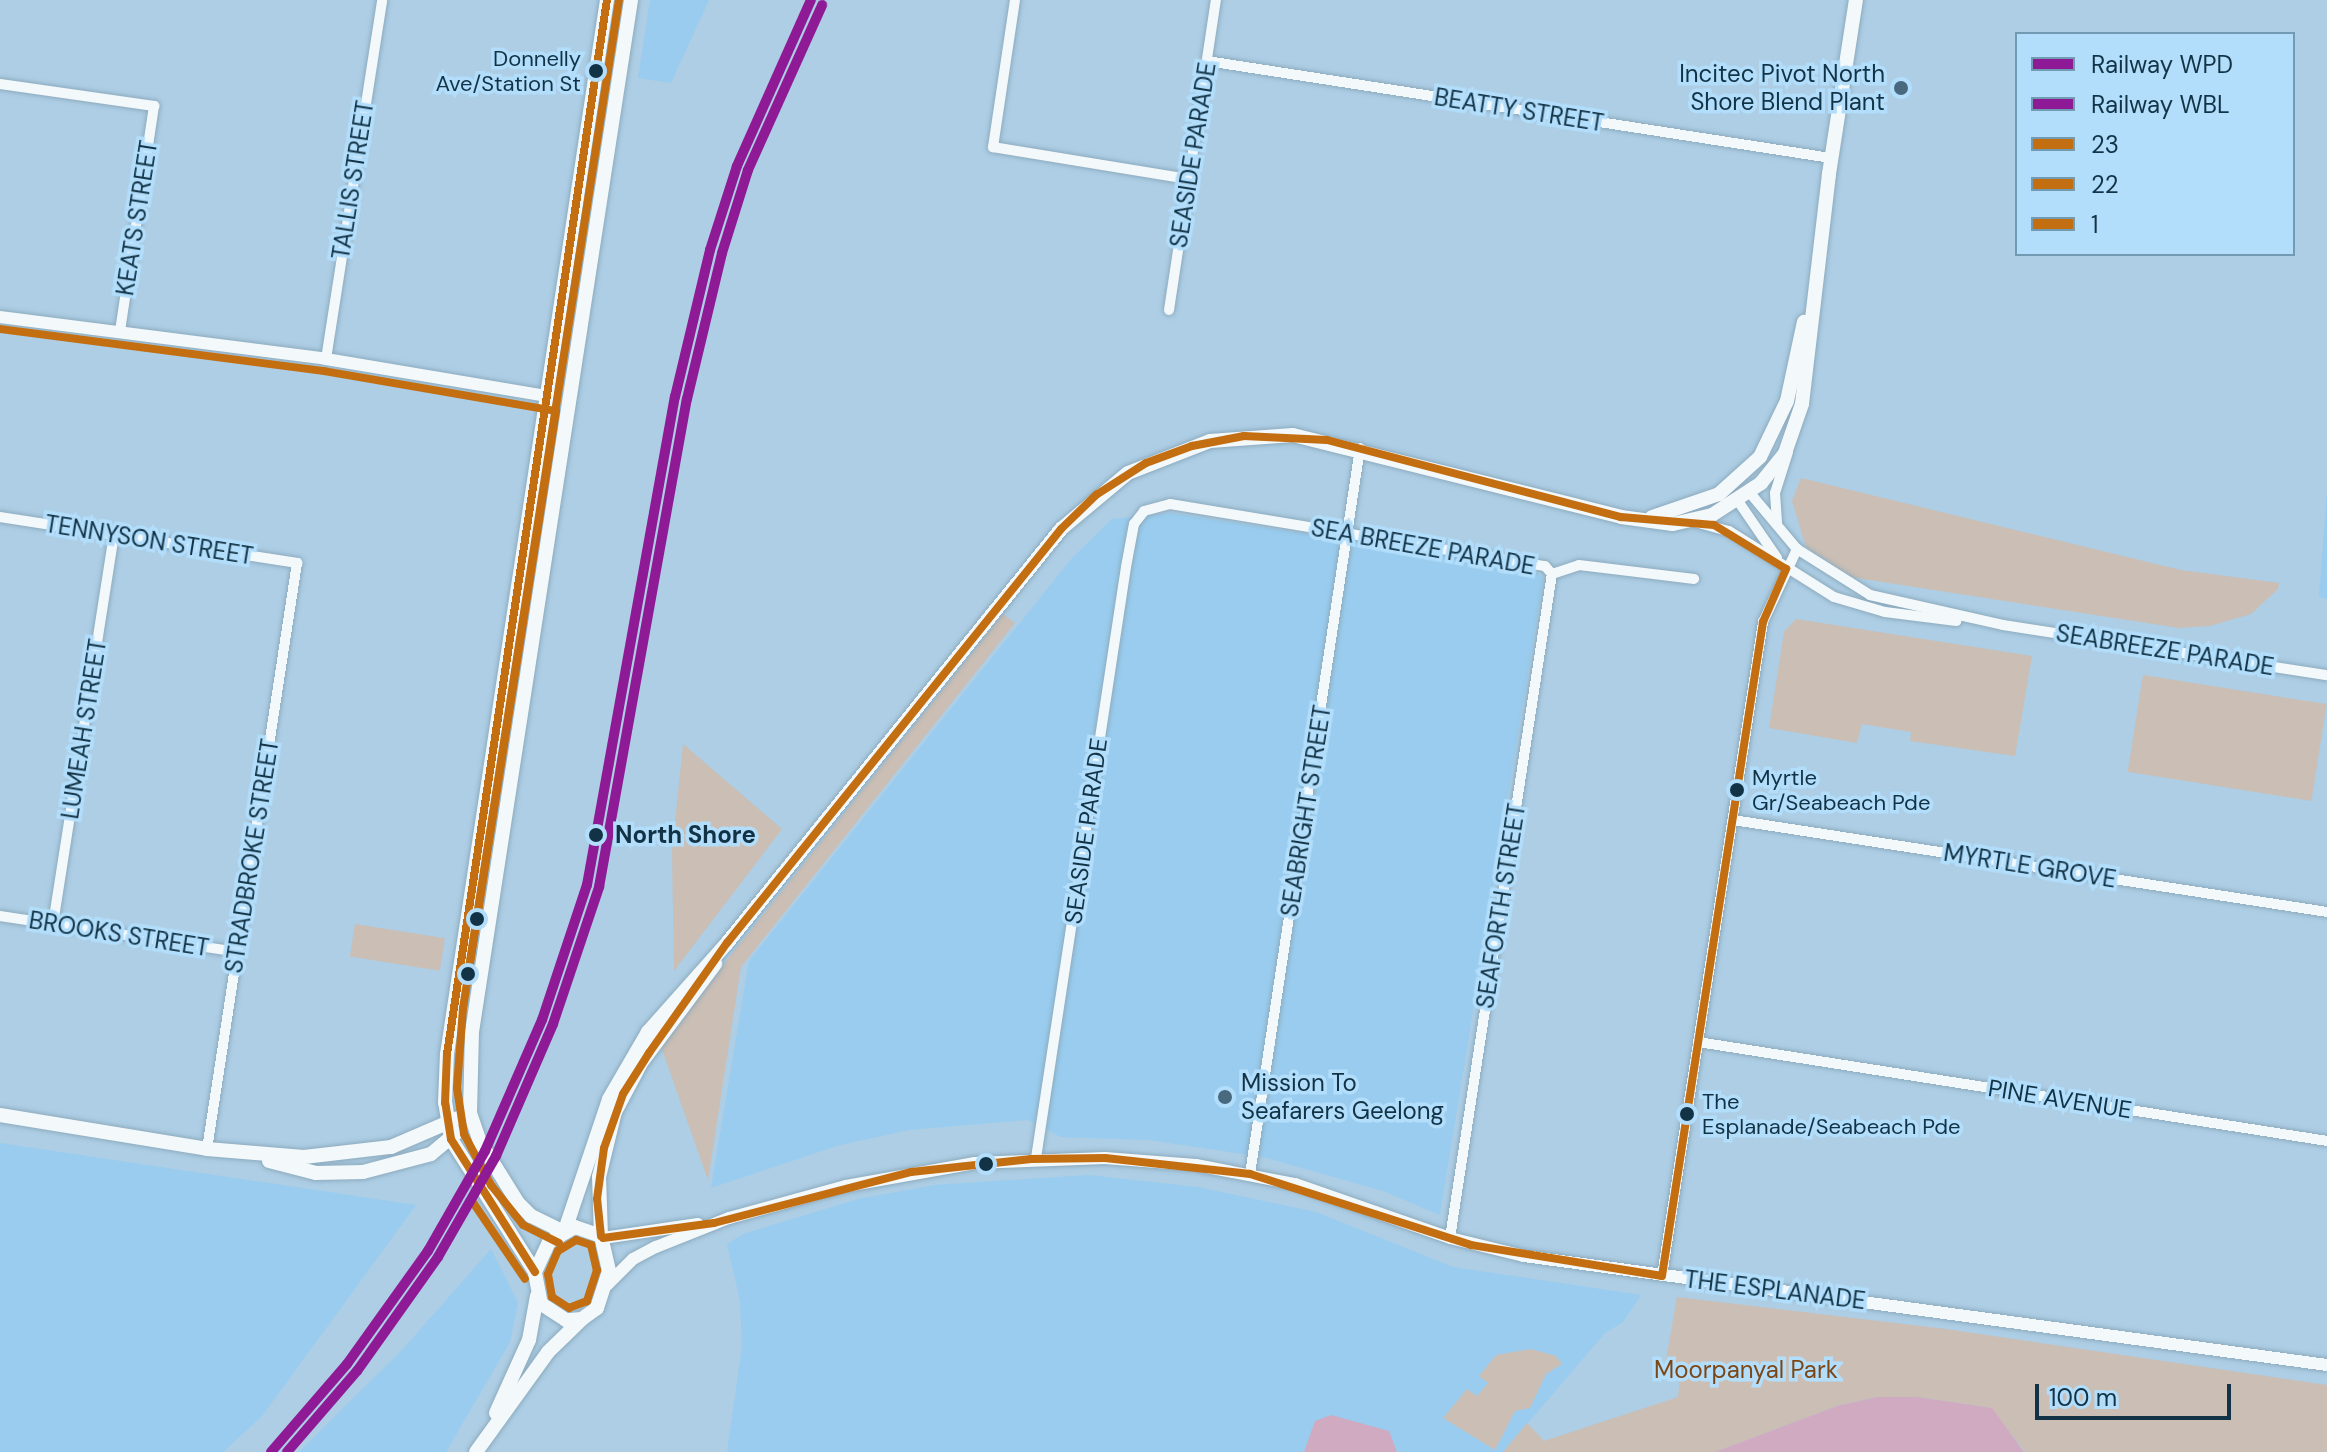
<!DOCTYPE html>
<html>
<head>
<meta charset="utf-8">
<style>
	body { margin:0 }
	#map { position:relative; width:2327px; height:1452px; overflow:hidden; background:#adcee5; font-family:"DM Sans",sans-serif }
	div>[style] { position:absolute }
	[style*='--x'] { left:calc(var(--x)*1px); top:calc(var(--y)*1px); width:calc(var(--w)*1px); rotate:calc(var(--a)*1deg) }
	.built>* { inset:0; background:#9ce }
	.green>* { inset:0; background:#cabeb5; transform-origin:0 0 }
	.water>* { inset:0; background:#d0aac1 }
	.roads { filter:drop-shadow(0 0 2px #8dabbe) drop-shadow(0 0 2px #8dabbe) }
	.minor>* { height:10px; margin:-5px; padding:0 5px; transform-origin:5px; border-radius:5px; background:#f3f8fb }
	.tertiary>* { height:12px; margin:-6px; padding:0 6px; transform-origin:6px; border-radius:6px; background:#f3f8fb }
	.secondary>* { height:14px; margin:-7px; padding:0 7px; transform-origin:7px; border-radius:7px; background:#f3f8fb }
	.bus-1>* { height:8px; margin:-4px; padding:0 4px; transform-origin:4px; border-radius:4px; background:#c46e12 }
	.bus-2>* { height:8px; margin:-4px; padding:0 4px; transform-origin:4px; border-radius:4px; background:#c46e12 }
	.bus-3>* { height:8px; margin:-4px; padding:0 4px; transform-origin:4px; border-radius:4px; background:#c46e12 }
	.rail-1>* { height:10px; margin:-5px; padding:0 5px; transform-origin:5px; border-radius:5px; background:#8f1a95 }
	.rail-2>* { height:10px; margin:-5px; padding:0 5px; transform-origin:5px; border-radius:5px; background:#8f1a95 }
	.dots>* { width:22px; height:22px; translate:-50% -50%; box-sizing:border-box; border:4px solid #b2defc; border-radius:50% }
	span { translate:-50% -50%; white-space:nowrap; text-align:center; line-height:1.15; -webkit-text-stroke:7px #b2defc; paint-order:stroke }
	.bus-label { font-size:22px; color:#123346 }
	.right { translate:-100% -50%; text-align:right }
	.left { translate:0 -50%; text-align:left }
	.poi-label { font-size:24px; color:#123346 }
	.street-label { font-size:24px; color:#123346 }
	.stop-label { font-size:24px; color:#123346; font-weight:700 }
	.park-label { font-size:24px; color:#7c4717 }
	.legend { position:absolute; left:2015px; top:32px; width:280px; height:224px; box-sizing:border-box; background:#b2defc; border:2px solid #729ab3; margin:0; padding:10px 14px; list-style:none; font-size:24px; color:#123346 }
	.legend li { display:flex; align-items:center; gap:16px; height:40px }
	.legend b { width:40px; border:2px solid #729ab3 }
	.scale { position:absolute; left:2035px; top:1384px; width:196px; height:36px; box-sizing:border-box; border:4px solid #123346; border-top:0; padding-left:10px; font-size:24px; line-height:28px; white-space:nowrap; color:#123346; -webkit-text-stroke:6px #b2defc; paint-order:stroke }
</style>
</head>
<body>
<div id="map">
	<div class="built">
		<i style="clip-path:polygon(650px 0,709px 0,671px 83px,638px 78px)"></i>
		<i style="clip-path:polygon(2327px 491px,2327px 599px,2319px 597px)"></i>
		<i style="clip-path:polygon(1170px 513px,1532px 568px,1543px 579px,1440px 1215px,1383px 1191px,1263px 1157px,1149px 1140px,1061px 1137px,1028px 1120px,909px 1130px,840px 1145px,711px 1188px,749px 961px,1072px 558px,1112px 519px)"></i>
		<i style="clip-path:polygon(0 1143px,416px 1205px,262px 1416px,223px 1452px,0 1452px)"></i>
		<i style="clip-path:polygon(1088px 1175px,1198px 1187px,1316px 1212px,1453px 1267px,1641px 1295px,1623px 1322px,1605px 1333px,1503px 1452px,727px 1452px,742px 1346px,740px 1301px,727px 1244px,743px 1234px,858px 1199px,934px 1185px)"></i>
		<i style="clip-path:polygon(491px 1249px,518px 1303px,510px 1342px,446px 1452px,299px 1452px,403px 1349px)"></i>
	</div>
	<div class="green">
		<i style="clip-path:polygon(1801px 478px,2181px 570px,2279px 583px,2278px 589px,2251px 614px,2210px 626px,2179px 628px,1850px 577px,1806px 547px,1792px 501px)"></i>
		<i style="clip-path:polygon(1003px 614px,1015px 623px,741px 967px,708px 1180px,660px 1044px)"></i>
		<i style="clip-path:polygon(1796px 619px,2032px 656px,2015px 756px,1910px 741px,1911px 732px,1862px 724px,1857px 743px,1769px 728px,1784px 632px)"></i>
		<i style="left:2143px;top:675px;width:186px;height:98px;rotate:9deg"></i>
		<i style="clip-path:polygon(683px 744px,782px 829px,674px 971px,672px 852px)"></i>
		<i style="left:355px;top:924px;width:91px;height:33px;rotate:9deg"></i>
		<i style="clip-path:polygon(1677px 1297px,1946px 1329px,2327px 1385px,2327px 1452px,2025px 1452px,1991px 1408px,1917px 1397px,1877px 1397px,1837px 1406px,1715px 1452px,1503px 1452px,1527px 1423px,1544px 1441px,1678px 1397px,1681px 1364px,1666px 1360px)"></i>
		<i style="clip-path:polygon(1531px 1349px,1556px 1356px,1562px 1364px,1546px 1374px,1530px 1408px,1515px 1411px,1495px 1450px,1443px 1418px,1467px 1389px,1477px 1396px,1488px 1383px,1479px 1376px,1496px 1355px)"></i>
	</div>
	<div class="water">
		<i style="clip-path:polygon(1877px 1397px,1917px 1397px,1992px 1408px,2024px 1452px,1715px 1452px,1837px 1406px)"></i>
		<i style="clip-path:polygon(1331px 1415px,1389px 1431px,1397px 1452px,1304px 1452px,1315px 1421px)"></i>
	</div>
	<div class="roads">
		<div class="minor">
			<i style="--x:1015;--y:0;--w:149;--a:98.5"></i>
			<i style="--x:993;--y:147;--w:199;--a:9.3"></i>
			<i style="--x:1207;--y:61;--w:631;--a:8.84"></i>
			<i style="--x:0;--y:84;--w:156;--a:8.1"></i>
			<i style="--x:154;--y:106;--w:228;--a:98.6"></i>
			<i style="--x:1169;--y:310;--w:314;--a:-81.4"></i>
			<i style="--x:326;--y:359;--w:363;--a:-81.1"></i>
			<i style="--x:1750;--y:493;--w:73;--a:50"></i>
			<i style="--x:1797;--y:549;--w:86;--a:32.2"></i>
			<i style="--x:1870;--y:595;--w:136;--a:12.7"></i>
			<i style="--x:2003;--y:625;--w:328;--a:8.8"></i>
			<i style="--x:1738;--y:501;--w:69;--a:55.6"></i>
			<i style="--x:0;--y:517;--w:301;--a:8.8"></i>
			<i style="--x:297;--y:563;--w:593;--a:98.73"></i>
			<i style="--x:1695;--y:522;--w:35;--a:15"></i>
			<i style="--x:1729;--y:531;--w:124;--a:32.2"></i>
			<i style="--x:1834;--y:597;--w:53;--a:16.4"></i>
			<i style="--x:1885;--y:612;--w:72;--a:7.2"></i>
			<i style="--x:1777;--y:522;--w:29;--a:-94"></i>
			<i style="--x:1775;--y:493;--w:43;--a:-72.4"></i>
			<i style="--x:1733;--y:820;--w:601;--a:8.8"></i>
			<i style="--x:0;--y:916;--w:240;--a:8.6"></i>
			<i style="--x:53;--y:924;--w:394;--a:-81.1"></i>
			<i style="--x:1698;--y:1042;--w:637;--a:8.94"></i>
			<i style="--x:1036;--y:1158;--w:598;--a:-81.34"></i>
			<i style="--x:1126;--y:567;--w:44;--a:-79.5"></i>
			<i style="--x:1134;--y:524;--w:16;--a:-52"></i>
			<i style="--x:1144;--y:511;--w:27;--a:-15"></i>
			<i style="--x:1170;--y:504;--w:380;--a:9.4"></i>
			<i style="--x:1545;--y:566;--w:11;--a:49"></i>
			<i style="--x:1552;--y:574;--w:28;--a:-18"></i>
			<i style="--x:1579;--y:565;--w:116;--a:6.9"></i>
			<i style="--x:1250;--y:1174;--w:734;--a:-81.38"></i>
			<i style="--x:1450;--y:1238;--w:672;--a:-81.27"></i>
			<i style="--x:1662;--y:1276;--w:662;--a:-81.22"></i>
			<i style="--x:1763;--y:622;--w:81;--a:-65"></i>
		</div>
		<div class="tertiary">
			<i style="--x:0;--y:317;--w:329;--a:7.3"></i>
			<i style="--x:326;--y:359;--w:223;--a:9.5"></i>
			<i style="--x:603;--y:1238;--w:96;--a:-8.4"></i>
			<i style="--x:607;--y:1285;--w:37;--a:-45"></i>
			<i style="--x:633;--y:1259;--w:26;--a:-28"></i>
			<i style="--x:656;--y:1247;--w:79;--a:-21.7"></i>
			<i style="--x:729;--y:1218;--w:121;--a:-15.3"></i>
			<i style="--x:846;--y:1186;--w:131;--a:-10.1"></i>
			<i style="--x:975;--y:1163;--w:130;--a:-2.2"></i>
			<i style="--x:1105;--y:1158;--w:91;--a:4.4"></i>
			<i style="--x:1196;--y:1165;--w:101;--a:10.9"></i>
			<i style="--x:1295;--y:1184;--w:164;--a:19.2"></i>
			<i style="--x:1450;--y:1238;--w:76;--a:13.7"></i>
			<i style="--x:1524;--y:1256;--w:810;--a:7.73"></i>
		</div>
		<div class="secondary">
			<i style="--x:1652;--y:517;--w:71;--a:-18.9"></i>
			<i style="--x:1719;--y:494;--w:55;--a:-42.1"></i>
			<i style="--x:1760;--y:457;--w:62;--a:-64.3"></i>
			<i style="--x:1787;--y:401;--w:81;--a:-77.9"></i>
			<i style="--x:0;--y:1115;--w:210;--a:9.3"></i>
			<i style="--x:207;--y:1149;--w:97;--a:4.7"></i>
			<i style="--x:304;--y:1157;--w:88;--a:-6.6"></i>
			<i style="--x:391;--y:1147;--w:86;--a:-23.3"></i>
			<i style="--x:269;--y:1161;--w:49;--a:14.3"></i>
			<i style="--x:316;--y:1173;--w:47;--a:-1.2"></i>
			<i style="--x:363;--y:1172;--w:70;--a:-14.8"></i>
			<i style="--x:431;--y:1154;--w:33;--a:-40"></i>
			<i style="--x:575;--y:1227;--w:28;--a:19"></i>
			<i style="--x:601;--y:1236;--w:36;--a:77"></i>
			<i style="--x:609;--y:1271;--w:39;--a:108"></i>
			<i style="--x:597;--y:1308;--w:19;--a:144"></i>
			<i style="--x:582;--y:1319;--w:16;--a:176"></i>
			<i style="--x:566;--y:1320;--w:30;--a:-147"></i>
			<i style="--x:541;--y:1304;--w:33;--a:-101"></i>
			<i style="--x:535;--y:1272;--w:33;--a:-65"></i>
			<i style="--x:549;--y:1242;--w:30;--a:-30"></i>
			<i style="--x:565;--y:1230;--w:138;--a:-71.4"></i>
			<i style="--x:609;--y:1099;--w:78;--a:-59.8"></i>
			<i style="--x:648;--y:1032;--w:119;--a:-48.4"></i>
			<i style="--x:727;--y:943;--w:532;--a:-51.1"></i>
			<i style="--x:1061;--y:529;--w:87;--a:-39.9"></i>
			<i style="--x:1128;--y:473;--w:88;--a:-21.3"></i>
			<i style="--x:1210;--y:441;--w:83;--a:-4.1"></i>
			<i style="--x:1293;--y:435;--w:338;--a:14"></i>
			<i style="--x:1621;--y:517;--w:52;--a:7.7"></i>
			<i style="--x:1673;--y:524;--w:40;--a:-13"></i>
			<i style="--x:1712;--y:515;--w:59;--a:-33.1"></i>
			<i style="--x:1761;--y:483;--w:38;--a:-51"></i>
			<i style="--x:1785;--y:453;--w:52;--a:-70.9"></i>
			<i style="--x:1802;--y:404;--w:232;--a:-83.3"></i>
			<i style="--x:1829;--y:174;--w:176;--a:-81.2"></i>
			<i style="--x:564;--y:1232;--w:37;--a:-154"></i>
			<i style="--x:531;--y:1216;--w:18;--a:-135"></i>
			<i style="--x:518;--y:1203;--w:72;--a:-121.9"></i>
			<i style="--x:480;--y:1142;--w:31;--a:-109"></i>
			<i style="--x:470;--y:1113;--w:81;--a:-88.6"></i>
			<i style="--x:472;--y:1032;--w:1044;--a:-81.24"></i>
			<i style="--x:601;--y:1236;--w:59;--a:-91.9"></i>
			<i style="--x:599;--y:1177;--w:67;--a:-76.2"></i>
			<i style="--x:615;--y:1112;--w:55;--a:-62"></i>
			<i style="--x:641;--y:1063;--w:124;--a:-53.2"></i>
			<i style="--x:535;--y:1272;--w:157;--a:-122.3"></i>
			<i style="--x:451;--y:1139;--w:36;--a:-99"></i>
			<i style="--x:445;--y:1103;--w:49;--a:-87.7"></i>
			<i style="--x:447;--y:1054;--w:1066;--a:-81.37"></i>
			<i style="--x:496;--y:1413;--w:80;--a:-65.7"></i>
			<i style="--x:529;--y:1340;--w:45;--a:-79.7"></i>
			<i style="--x:476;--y:1452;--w:123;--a:-54.2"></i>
			<i style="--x:548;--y:1352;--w:47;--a:-44.1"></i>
		</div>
	</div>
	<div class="bus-1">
		<i style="--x:601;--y:1236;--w:37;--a:-96"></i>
		<i style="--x:597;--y:1199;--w:51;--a:-82.2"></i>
		<i style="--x:604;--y:1148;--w:57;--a:-70.6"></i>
		<i style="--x:623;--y:1094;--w:49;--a:-57.6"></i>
		<i style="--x:649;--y:1053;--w:135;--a:-54.7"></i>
		<i style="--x:727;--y:943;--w:532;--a:-51.1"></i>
		<i style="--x:1061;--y:529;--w:49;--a:-44.2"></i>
		<i style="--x:1096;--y:495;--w:59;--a:-32.6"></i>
		<i style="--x:1146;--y:463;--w:49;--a:-20.3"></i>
		<i style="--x:1192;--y:446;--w:53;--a:-10.9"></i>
		<i style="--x:1244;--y:436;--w:83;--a:2.8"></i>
		<i style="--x:1327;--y:440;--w:304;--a:14.7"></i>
		<i style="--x:1621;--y:517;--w:93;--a:4.9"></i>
		<i style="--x:1714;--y:525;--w:84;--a:31.4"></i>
		<i style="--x:603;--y:1238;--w:112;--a:-7.7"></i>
		<i style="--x:714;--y:1223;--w:203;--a:-14.5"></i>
		<i style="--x:911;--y:1172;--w:121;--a:-6.2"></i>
		<i style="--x:1031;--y:1159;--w:74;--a:-0.8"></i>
		<i style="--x:1105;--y:1158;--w:146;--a:6.3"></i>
		<i style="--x:1250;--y:1174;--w:232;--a:17.8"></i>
		<i style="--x:1471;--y:1245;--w:193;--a:9.2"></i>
		<i style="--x:535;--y:1272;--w:157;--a:-122.3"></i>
		<i style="--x:451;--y:1139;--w:36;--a:-99"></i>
		<i style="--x:445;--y:1103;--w:49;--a:-87.7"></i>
		<i style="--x:447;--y:1054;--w:1066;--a:-81.37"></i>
		<i style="--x:1662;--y:1276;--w:662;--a:-81.22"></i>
		<i style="--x:1763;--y:622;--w:58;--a:-66.5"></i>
	</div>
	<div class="bus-2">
		<i style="--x:0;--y:329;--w:327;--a:7.4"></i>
		<i style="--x:324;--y:371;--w:235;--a:9.8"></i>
		<i style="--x:556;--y:411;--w:604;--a:98.85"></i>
		<i style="--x:463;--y:1008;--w:80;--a:94.3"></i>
		<i style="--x:457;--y:1088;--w:47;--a:81.3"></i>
		<i style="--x:464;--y:1134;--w:58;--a:62.1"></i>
		<i style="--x:491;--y:1185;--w:51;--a:51.3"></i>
		<i style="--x:523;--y:1225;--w:40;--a:26.6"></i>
		<i style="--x:472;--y:1201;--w:94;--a:55.8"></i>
		<i style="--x:576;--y:1240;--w:16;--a:18"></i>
		<i style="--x:591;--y:1245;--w:26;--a:77"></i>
		<i style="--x:597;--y:1270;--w:33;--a:108"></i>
		<i style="--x:587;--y:1301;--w:19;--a:159"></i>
		<i style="--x:569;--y:1308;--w:20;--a:-147"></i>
		<i style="--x:552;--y:1297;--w:23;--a:-100"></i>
		<i style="--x:548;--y:1274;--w:25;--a:-67"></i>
		<i style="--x:558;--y:1251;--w:21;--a:-31"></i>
	</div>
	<div class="bus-3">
		<i style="--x:468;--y:974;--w:986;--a:-81.19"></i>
	</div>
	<div class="rail-1">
		<i style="--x:271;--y:1452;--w:116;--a:-49.2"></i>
		<i style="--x:347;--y:1364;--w:139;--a:-54.4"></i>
		<i style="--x:428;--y:1251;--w:115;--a:-60.3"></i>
		<i style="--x:485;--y:1151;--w:143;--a:-66.5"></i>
		<i style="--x:542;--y:1020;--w:142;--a:-71.6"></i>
		<i style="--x:587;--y:885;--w:496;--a:-79.8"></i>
		<i style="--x:675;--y:397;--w:151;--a:-76.6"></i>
		<i style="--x:710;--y:250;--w:88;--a:-72.2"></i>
		<i style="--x:737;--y:166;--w:182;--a:-66"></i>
	</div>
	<div class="rail-2">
		<i style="--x:287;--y:1452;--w:107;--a:-49.2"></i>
		<i style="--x:357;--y:1371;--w:140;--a:-54.6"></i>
		<i style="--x:438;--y:1257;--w:116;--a:-60.1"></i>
		<i style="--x:496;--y:1156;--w:144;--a:-66.6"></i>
		<i style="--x:553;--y:1024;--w:145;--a:-71.4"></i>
		<i style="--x:599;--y:887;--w:496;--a:-79.8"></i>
		<i style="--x:687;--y:399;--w:150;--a:-76.5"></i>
		<i style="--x:722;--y:253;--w:87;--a:-72.6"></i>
		<i style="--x:748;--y:170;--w:181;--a:-65.8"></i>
	</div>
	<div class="dots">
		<i style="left:596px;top:71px;background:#123346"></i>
		<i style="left:1901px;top:88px;background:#48697e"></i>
		<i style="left:1737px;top:790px;background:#123346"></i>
		<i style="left:596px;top:835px;background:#123346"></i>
		<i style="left:477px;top:919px;background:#123346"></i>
		<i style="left:468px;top:974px;background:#123346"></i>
		<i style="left:1225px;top:1097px;background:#48697e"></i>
		<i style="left:1687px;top:1114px;background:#123346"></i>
		<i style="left:986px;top:1164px;background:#123346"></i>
	</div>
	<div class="bus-label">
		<span class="right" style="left:581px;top:71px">Donnelly<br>Ave/Station St</span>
		<span class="left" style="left:1752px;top:790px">Myrtle<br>Gr/Seabeach Pde</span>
		<span class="left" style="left:1702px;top:1114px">The<br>Esplanade/Seabeach Pde</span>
	</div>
	<div class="poi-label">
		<span class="right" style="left:1885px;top:88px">Incitec Pivot North<br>Shore Blend Plant</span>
		<span class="left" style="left:1241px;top:1097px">Mission To<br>Seafarers Geelong</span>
	</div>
	<div class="street-label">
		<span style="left:1519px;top:110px;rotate:9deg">BEATTY STREET</span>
		<span style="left:1193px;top:155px;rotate:-81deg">SEASIDE PARADE</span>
		<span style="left:353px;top:180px;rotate:-81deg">TALLIS STREET</span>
		<span style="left:137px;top:218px;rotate:-81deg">KEATS STREET</span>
		<span style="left:149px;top:540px;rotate:9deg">TENNYSON STREET</span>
		<span style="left:1423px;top:547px;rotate:10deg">SEA BREEZE PARADE</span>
		<span style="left:2165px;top:650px;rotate:9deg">SEABREEZE PARADE</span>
		<span style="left:84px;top:729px;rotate:-81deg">LUMEAH STREET</span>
		<span style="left:1306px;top:811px;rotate:-81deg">SEABRIGHT STREET</span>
		<span style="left:1086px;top:831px;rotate:-82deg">SEASIDE PARADE</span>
		<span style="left:252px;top:856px;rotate:-81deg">STRADBROKE STREET</span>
		<span style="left:2030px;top:866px;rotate:9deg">MYRTLE GROVE</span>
		<span style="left:1501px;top:906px;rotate:-81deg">SEAFORTH STREET</span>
		<span style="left:119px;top:934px;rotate:9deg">BROOKS STREET</span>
		<span style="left:2060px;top:1099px;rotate:9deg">PINE AVENUE</span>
		<span style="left:1775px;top:1290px;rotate:7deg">THE ESPLANADE</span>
	</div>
	<div class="stop-label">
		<span class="left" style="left:615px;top:835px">North Shore</span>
	</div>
	<div class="park-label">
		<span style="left:1746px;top:1370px">Moorpanyal Park</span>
	</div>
	<ul class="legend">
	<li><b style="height:10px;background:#8f1a95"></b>Railway WPD</li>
	<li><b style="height:10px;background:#8f1a95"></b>Railway WBL</li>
	<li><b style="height:10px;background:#c46e12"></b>23</li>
	<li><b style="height:10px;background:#c46e12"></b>22</li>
	<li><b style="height:10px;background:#c46e12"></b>1</li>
	</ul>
	<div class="scale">100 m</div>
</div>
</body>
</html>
